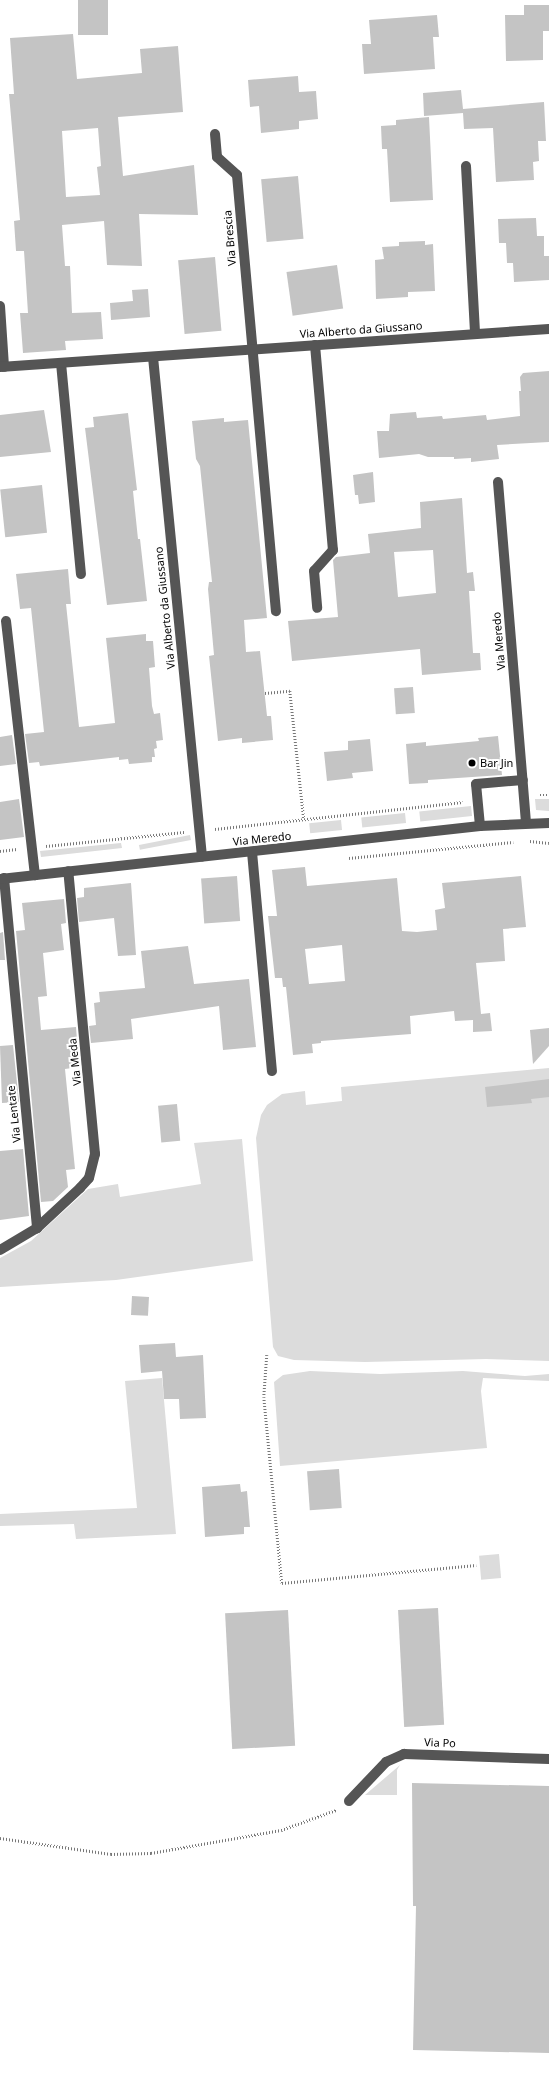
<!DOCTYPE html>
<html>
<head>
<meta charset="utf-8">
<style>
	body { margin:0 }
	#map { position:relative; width:549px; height:2083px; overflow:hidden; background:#fff; font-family:"Noto Sans",sans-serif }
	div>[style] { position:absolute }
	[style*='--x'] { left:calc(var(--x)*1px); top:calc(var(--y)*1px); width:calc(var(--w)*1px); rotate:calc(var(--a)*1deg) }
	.green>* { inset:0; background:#dcdcdc; transform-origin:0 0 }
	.building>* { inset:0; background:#c4c4c4; transform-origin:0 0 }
	.path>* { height:2.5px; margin-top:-1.25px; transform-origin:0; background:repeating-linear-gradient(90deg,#777 0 1px,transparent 0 3px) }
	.minor>* { height:10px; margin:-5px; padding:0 5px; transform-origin:5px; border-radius:5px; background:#555 }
	.dots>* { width:11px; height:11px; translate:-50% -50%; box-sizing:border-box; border:2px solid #fff; border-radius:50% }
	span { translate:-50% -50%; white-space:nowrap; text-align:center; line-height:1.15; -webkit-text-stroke:4px #fff; paint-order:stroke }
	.street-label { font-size:11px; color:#000 }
	.poi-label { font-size:11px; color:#000 }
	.left { translate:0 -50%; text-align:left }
</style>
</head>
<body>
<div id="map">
	<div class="green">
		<i style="clip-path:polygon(535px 799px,549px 799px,549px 811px,536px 810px)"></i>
		<i style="left:471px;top:806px;width:10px;height:52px;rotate:84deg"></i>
		<i style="left:405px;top:813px;width:10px;height:44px;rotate:84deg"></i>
		<i style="left:341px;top:820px;width:10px;height:32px;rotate:84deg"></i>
		<i style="left:190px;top:835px;width:5px;height:52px;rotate:79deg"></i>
		<i style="clip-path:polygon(121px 843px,122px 848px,41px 857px,40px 851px)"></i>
		<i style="clip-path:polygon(549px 1068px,549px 1361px,486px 1359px,365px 1362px,294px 1360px,278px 1356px,273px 1347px,256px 1138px,261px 1115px,267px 1105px,282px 1094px,305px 1091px,306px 1105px,342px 1101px,341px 1087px)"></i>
		<i style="clip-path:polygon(242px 1139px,253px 1261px,116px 1280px,0 1287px,0 1258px,31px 1241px,88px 1189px,118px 1184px,120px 1197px,201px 1184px,194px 1143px)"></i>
		<i style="clip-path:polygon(310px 1371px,380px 1374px,463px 1371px,525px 1376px,549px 1374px,549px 1381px,483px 1378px,481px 1391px,487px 1448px,280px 1466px,274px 1382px,283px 1375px)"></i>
		<i style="clip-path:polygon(162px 1378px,176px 1534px,76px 1539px,74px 1524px,0 1526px,0 1514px,137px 1508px,125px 1381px)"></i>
		<i style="left:499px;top:1554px;width:24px;height:20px;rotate:85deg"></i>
		<i style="clip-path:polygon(400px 1765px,397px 1770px,397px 1795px,365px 1795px)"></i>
	</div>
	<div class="building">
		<i style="left:78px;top:0;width:30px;height:35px"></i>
		<i style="clip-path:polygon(524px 5px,549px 5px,549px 31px,543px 31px,543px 60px,506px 61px,505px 15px,524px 15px)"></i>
		<i style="clip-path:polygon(437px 15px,439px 37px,433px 37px,435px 69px,364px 74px,362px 44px,371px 44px,369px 20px)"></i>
		<i style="clip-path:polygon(evenodd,73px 34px,77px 79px,142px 73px,140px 49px,178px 46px,183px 112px,118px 117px,123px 176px,194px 165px,198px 215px,139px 214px,142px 266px,107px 265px,104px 221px,62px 225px,65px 266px,70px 266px,72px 313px,101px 312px,103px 339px,65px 341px,66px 350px,23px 353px,20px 313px,28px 313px,24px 251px,16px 251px,14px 221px,20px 220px,9px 94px,14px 94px,10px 38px,73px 34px,98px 128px,101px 166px,97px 167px,100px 195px,66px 197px,62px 131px,98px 128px)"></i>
		<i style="clip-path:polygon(298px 76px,299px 92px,316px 91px,318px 119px,299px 121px,299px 129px,261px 133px,259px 106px,250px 107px,248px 80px)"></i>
		<i style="clip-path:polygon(461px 90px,463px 109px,544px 102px,546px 141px,538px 141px,539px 161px,533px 162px,534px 180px,496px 182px,493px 128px,464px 129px,463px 113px,424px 116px,423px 93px)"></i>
		<i style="clip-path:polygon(429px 117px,433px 200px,390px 202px,387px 149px,382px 149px,381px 126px,396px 125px,396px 120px)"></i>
		<i style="left:298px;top:176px;width:63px;height:37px;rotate:85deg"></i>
		<i style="clip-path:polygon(536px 218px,537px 236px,544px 236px,544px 256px,549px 256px,549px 280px,514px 282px,513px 263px,507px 263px,506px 243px,499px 243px,498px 219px)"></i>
		<i style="clip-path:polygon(425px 241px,425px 245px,433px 244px,435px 291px,408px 292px,408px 297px,376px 299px,375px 260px,384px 259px,382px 247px,399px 246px,399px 242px)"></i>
		<i style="left:215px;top:257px;width:74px;height:37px;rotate:85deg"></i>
		<i style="left:337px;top:265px;width:44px;height:51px;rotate:82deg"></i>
		<i style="clip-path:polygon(148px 289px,150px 317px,111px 320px,110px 303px,133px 301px,132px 290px)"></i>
		<i style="clip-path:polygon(549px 371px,549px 442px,497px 445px,499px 459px,471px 462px,471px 458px,454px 459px,454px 457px,428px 457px,419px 454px,379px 458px,377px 431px,389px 431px,390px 414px,416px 412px,417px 418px,442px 416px,443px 419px,486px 415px,487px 420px,520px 416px,519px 391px,521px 391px,520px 377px,523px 373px)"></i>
		<i style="clip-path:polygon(44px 410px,51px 452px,0 457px,0 415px)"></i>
		<i style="clip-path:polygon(128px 413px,137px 490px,133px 491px,138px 539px,140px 539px,147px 601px,107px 605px,85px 428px,94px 427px,93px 417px)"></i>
		<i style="clip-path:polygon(224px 418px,224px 422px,248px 420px,267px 618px,244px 620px,246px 652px,260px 651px,267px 716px,271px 716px,273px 740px,242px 743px,242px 738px,218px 741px,209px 656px,214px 655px,208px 589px,209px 582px,212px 582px,200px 466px,196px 459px,192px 421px)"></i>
		<i style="clip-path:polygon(373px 472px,375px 502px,359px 504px,358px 495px,355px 495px,353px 475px)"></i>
		<i style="left:42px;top:485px;width:48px;height:42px;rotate:84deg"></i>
		<i style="clip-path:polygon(evenodd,462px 498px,467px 573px,473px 572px,475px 591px,469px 591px,473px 653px,480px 653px,481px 670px,422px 675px,420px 649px,292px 661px,288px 621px,338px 617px,333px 560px,336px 557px,370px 553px,368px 534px,421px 528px,420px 502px,462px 498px,433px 550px,436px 593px,398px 597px,394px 552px,433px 550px)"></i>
		<i style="clip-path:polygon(68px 569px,71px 604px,66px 604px,79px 727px,115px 723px,106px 638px,146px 634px,146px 641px,153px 641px,155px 667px,149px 668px,152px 706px,154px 714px,160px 713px,163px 740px,156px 741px,157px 748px,154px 749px,155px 757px,152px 757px,152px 762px,129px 764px,128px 759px,119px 760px,119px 757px,40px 766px,39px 762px,29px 763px,25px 734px,44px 732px,31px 608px,20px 609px,16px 574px)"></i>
		<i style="left:413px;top:687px;width:26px;height:19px;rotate:86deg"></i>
		<i style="clip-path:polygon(12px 735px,16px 764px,0 766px,0 737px)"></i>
		<i style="clip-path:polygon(498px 736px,502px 775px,428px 780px,428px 783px,409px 784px,406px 744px,426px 742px,426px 746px,479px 741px,478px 738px)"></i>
		<i style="clip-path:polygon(370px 739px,373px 771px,352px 773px,353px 778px,327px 781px,324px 752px,348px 750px,348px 741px)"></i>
		<i style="clip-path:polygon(19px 799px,24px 837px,0 840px,0 802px)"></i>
		<i style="clip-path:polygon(evenodd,305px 867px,307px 886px,397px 878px,402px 931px,417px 932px,437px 930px,435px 910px,445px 908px,442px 883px,521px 876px,526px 927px,503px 929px,505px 961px,476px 963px,481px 1014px,490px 1013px,492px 1031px,473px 1032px,473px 1020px,455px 1021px,454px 1011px,410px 1016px,411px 1034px,321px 1041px,321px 1043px,312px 1044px,313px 1053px,293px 1055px,286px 987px,283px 987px,282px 978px,275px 978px,268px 916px,277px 916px,272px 870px,305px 867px,342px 945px,345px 981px,309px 984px,305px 949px,342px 945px)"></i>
		<i style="left:237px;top:876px;width:45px;height:36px;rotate:86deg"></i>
		<i style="clip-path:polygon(131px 883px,136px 955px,118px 956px,114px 918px,79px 922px,77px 898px,84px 897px,84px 888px)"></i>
		<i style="clip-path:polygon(64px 899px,66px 923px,61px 924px,64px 950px,43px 953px,47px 996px,38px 997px,41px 1030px,76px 1027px,79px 1067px,65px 1069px,75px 1169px,66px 1170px,68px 1187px,53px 1201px,41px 1202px,16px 931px,25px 930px,22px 903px)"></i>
		<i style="clip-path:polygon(3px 932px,5px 960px,0 960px,0 933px)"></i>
		<i style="clip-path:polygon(188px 946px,194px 984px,249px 979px,256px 1047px,223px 1050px,219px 1006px,131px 1019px,133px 1039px,91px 1043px,89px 1026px,96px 1025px,94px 1003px,100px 1002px,99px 992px,145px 988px,141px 951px)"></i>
		<i style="clip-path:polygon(549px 1028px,549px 1046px,533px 1064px,530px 1030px)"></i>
		<i style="clip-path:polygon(13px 1045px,19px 1102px,2px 1103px,0 1046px)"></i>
		<i style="clip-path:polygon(549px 1079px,549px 1097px,531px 1099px,532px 1103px,487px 1107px,485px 1087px)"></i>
		<i style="left:177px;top:1104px;width:37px;height:19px;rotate:85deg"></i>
		<i style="clip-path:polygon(23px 1149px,29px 1216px,0 1220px,0 1151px)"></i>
		<i style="left:132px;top:1296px;width:17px;height:19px;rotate:3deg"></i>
		<i style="clip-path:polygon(175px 1343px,176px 1357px,203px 1355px,206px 1418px,180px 1419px,179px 1399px,164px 1399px,162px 1371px,141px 1373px,139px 1345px)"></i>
		<i style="left:339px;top:1469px;width:39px;height:32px;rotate:86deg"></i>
		<i style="clip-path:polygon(240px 1484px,241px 1492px,247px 1491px,250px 1527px,244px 1527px,244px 1534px,205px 1537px,202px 1487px)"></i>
		<i style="left:438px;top:1608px;width:117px;height:40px;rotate:87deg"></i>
		<i style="left:288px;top:1610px;width:136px;height:63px;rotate:87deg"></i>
		<i style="clip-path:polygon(412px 1783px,549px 1786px,549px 2053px,413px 2050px,416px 1906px,413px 1906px)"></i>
	</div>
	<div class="path">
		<i style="--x:265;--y:693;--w:25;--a:-5"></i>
		<i style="--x:290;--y:691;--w:129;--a:83.8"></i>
		<i style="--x:540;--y:795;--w:9;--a:0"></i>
		<i style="--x:215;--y:829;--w:249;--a:-6.2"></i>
		<i style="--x:530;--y:841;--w:19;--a:6"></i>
		<i style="--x:46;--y:846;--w:139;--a:-5.8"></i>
		<i style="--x:0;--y:851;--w:17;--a:-7"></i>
		<i style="--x:349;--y:858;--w:165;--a:-5.6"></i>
		<i style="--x:267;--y:1355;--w:42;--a:94.1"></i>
		<i style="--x:264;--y:1397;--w:187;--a:84.5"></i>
		<i style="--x:282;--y:1583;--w:195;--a:-5.3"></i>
		<i style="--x:0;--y:1838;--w:112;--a:8.2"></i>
		<i style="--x:111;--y:1854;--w:40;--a:-1.4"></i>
		<i style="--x:151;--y:1853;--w:132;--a:-10"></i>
		<i style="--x:281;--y:1830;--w:59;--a:-20"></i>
	</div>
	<div class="minor">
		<i style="--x:215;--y:134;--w:23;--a:85"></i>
		<i style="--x:217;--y:157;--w:27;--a:42"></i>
		<i style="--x:237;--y:175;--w:438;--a:84.9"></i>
		<i style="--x:466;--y:166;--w:168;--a:86.9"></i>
		<i style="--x:0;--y:306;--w:61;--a:86.2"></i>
		<i style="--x:315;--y:345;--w:206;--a:85"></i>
		<i style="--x:333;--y:550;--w:28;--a:132"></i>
		<i style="--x:314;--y:571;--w:37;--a:85"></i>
		<i style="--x:153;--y:357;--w:502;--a:84.4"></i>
		<i style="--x:61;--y:363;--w:212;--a:84.6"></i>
		<i style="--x:0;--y:367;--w:550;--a:-3.96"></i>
		<i style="--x:498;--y:482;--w:342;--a:85.3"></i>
		<i style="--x:6;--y:621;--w:256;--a:83.5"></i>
		<i style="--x:480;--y:826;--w:42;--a:-95.4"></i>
		<i style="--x:476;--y:784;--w:47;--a:-4.9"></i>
		<i style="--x:252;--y:852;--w:220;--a:84.8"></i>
		<i style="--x:4;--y:878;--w:352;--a:84.6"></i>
		<i style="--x:0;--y:879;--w:483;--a:-6.3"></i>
		<i style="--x:480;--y:826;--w:69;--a:-2.5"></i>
		<i style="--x:0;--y:1250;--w:43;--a:-30.7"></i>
		<i style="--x:37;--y:1228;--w:59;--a:-42.9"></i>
		<i style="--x:80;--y:1188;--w:13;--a:-48"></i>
		<i style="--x:89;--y:1178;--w:25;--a:-76"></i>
		<i style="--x:95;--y:1154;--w:284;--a:-95.4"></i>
		<i style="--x:349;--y:1801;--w:54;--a:-46.5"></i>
		<i style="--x:386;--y:1762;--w:20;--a:-24"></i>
		<i style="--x:404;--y:1754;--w:145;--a:2"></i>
	</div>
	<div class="dots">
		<i style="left:472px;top:763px;background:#000"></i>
	</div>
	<div class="street-label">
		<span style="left:230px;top:238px;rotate:-95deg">Via Brescia</span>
		<span style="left:361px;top:330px;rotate:-4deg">Via Alberto da Giussano</span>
		<span style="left:165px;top:608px;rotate:-96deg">Via Alberto da Giussano</span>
		<span style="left:499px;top:641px;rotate:-95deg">Via Meredo</span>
		<span style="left:262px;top:839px;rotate:-6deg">Via Meredo</span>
		<span style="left:75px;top:1062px;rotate:-96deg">Via Meda</span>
		<span style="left:14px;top:1114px;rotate:-96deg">Via Lentate</span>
		<span style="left:440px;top:1743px;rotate:2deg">Via Po</span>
	</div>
	<div class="poi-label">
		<span class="left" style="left:480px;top:763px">Bar Jin</span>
	</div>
</div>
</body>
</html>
